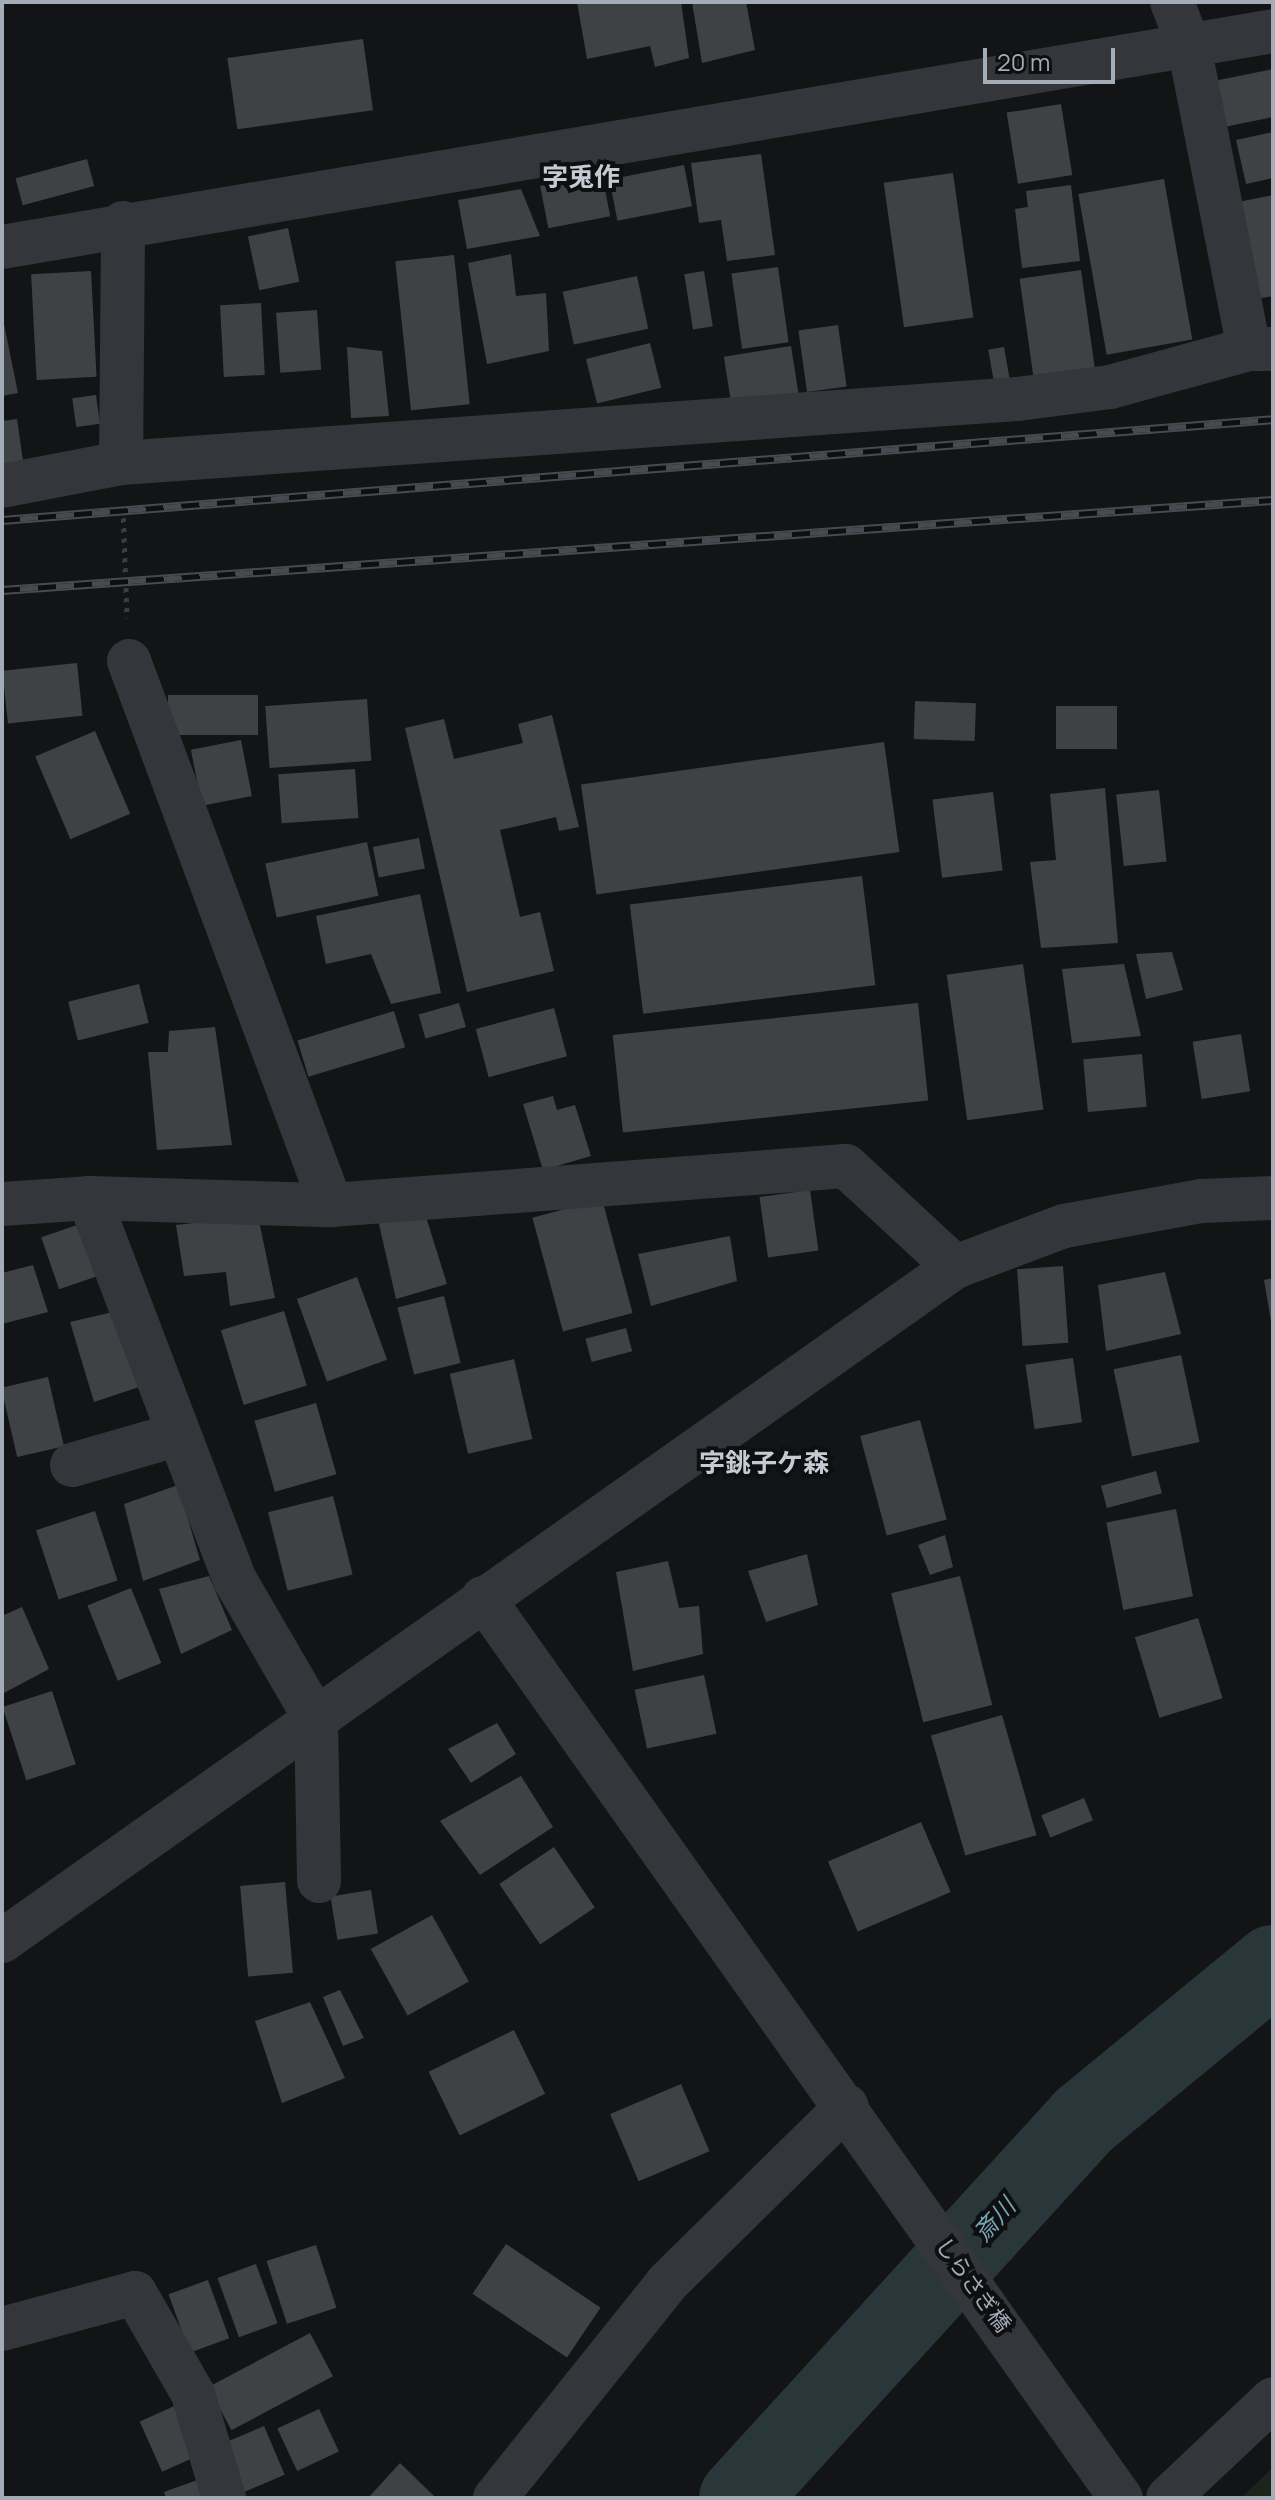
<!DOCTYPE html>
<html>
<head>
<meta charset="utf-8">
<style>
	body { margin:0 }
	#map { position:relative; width:1275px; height:2500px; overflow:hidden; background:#131415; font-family:Manrope,"Noto Sans JP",sans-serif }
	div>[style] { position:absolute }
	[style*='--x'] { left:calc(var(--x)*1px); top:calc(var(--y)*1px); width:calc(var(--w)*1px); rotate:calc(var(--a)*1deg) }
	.green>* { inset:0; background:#1b241b }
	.river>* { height:80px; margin:-40px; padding:0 40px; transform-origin:40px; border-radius:40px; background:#29363a }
	.building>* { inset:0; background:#3f4245; transform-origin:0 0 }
	.path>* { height:5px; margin-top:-2.5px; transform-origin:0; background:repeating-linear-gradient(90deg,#3a3e42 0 4px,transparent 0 10px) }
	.minor>* { height:44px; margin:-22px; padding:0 22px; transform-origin:22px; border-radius:22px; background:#34363b }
	.rail>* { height:9px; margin-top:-4.5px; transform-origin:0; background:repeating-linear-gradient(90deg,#0e0f10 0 18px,#474b50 0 36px); box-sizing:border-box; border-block:2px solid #474b50 }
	span { translate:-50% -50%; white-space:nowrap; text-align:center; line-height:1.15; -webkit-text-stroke:8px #0e0f10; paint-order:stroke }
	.street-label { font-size:22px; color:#a4adb7 }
	.water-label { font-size:24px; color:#78a4b5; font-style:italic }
	.quarter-label { font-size:26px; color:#c5cbd2; font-weight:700 }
	.frame { position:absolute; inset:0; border:4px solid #a4adb7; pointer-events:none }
	.scale { position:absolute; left:983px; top:48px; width:132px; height:36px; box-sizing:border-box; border:4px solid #a4adb7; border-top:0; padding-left:10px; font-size:24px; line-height:28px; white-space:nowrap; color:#a4adb7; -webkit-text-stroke:6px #0e0f10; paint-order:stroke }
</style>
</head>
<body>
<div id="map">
	<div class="green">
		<i style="clip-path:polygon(1273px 2467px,1273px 2498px,1241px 2498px)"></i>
	</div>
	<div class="river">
		<i style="--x:739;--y:2498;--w:512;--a:-47.61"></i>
		<i style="--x:1084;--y:2120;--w:244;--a:-39.4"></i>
	</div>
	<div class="building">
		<i style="clip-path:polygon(577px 2px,681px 2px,689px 58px,655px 67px,650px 46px,587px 59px)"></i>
		<i style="clip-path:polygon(692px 2px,746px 2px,755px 50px,702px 63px)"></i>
		<i style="left:363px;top:39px;width:72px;height:137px;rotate:82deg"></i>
		<i style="clip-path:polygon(1273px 69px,1273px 117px,1224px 127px,1214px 81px)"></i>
		<i style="left:1061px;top:104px;width:72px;height:55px;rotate:81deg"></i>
		<i style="clip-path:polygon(1273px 132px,1273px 178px,1246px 184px,1236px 140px)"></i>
		<i style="clip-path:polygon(761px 154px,775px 255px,727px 261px,721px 220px,699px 223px,691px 163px)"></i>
		<i style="left:87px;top:159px;width:28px;height:74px;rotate:75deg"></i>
		<i style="left:684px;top:165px;width:42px;height:76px;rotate:79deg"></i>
		<i style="left:953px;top:173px;width:146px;height:70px;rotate:82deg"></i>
		<i style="left:602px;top:174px;width:43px;height:63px;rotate:79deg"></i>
		<i style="left:1164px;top:179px;width:163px;height:87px;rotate:80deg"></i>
		<i style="clip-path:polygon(1071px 185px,1080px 261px,1022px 268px,1015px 209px,1028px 207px,1026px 191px)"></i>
		<i style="clip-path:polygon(521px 189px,540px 236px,467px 249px,458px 200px)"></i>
		<i style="clip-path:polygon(1273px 195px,1273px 296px,1255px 299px,1238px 202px)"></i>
		<i style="left:288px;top:228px;width:55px;height:41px;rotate:78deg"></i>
		<i style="clip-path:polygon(511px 254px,516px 296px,546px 293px,549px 351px,487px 364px,468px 263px)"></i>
		<i style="left:454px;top:255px;width:150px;height:59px;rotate:84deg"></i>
		<i style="left:778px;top:267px;width:76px;height:47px;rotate:82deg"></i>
		<i style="left:1081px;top:270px;width:105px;height:62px;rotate:82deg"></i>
		<i style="left:91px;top:271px;width:106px;height:60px;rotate:87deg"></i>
		<i style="left:704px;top:271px;width:56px;height:20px;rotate:81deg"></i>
		<i style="left:637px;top:276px;width:54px;height:76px;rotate:78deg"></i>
		<i style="left:261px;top:303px;width:72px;height:41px;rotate:87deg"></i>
		<i style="left:317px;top:310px;width:60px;height:41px;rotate:86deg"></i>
		<i style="clip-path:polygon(2px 314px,18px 393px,2px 396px)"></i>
		<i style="left:838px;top:325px;width:62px;height:40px;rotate:82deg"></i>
		<i style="left:650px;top:343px;width:46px;height:66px;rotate:76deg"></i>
		<i style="left:791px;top:346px;width:55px;height:68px;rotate:81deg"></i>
		<i style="clip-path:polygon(347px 347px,382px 351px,389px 416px,351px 418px)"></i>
		<i style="left:1004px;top:347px;width:35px;height:16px;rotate:80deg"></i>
		<i style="left:96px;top:395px;width:29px;height:24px;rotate:82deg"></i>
		<i style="clip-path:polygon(17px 419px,23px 461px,2px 464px,2px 421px)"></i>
		<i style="left:77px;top:663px;width:53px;height:75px;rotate:84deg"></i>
		<i style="left:258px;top:695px;width:40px;height:90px;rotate:90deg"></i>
		<i style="left:367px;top:699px;width:62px;height:102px;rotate:86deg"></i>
		<i style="left:915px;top:701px;width:61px;height:38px;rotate:2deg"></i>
		<i style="left:1117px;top:706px;width:43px;height:61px;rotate:90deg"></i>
		<i style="clip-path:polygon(552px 715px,579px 827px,559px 831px,556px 817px,500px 830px,520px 917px,540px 912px,554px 971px,467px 992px,405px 728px,444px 719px,454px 759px,523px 743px,518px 724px)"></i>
		<i style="left:95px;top:731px;width:90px;height:65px;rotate:67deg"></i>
		<i style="left:241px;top:740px;width:57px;height:51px;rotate:79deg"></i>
		<i style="left:884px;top:742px;width:111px;height:306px;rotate:82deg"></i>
		<i style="left:355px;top:769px;width:49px;height:77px;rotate:86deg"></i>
		<i style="clip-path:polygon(1105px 788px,1118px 943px,1041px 948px,1030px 862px,1056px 860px,1050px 794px)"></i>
		<i style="left:1159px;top:790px;width:72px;height:43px;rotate:84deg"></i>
		<i style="left:993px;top:792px;width:79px;height:61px;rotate:83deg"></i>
		<i style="left:419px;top:838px;width:31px;height:47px;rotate:79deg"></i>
		<i style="left:367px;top:842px;width:55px;height:104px;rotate:78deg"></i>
		<i style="left:862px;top:876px;width:110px;height:234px;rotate:83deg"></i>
		<i style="clip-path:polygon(420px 894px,441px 993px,391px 1004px,371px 954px,326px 964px,316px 916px)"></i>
		<i style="clip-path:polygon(1172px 952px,1183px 990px,1146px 999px,1136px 954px)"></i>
		<i style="left:1023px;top:964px;width:147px;height:77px;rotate:82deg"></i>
		<i style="clip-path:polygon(1124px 964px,1141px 1036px,1072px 1043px,1062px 969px)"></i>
		<i style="left:139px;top:984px;width:40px;height:73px;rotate:76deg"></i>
		<i style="left:459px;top:1003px;width:25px;height:42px;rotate:74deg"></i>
		<i style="left:918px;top:1003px;width:98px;height:307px;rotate:84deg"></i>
		<i style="left:554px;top:1008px;width:50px;height:81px;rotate:75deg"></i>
		<i style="left:394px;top:1011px;width:38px;height:101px;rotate:73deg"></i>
		<i style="clip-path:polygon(215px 1027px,232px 1145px,157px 1150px,148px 1052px,168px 1052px,169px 1031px)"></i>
		<i style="left:1241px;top:1034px;width:58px;height:49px;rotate:81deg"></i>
		<i style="left:1142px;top:1054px;width:53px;height:59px;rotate:85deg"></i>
		<i style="clip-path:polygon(553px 1096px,557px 1110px,575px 1105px,591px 1156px,543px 1170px,523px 1104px)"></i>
		<i style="left:810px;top:1190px;width:61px;height:51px;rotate:82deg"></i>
		<i style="left:602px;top:1199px;width:118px;height:72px;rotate:75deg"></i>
		<i style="clip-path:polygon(422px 1204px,447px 1284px,396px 1299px,376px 1211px)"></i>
		<i style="clip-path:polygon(258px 1216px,275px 1298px,230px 1306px,226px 1272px,184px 1276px,176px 1225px)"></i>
		<i style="left:80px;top:1224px;width:55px;height:41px;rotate:71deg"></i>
		<i style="clip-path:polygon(730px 1236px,737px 1281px,651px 1306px,638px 1254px)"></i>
		<i style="clip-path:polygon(33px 1265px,48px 1312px,2px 1324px,2px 1273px)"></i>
		<i style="left:1063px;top:1266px;width:77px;height:46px;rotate:86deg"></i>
		<i style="clip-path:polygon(1165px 1272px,1181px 1334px,1106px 1351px,1098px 1285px)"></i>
		<i style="left:357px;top:1277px;width:88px;height:64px;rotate:70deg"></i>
		<i style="clip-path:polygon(1273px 1278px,1273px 1321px,1271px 1321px,1264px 1280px)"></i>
		<i style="left:444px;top:1296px;width:69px;height:48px;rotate:76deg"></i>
		<i style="clip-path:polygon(117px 1311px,145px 1385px,94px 1402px,70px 1322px)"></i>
		<i style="left:284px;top:1311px;width:78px;height:66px;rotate:73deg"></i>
		<i style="left:626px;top:1328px;width:24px;height:42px;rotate:75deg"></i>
		<i style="left:1181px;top:1355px;width:89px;height:69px;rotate:78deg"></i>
		<i style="left:1073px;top:1358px;width:65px;height:48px;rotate:82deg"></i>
		<i style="left:514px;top:1359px;width:82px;height:66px;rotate:77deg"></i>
		<i style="left:48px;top:1377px;width:71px;height:48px;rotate:77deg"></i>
		<i style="left:316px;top:1403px;width:74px;height:64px;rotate:74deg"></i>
		<i style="left:920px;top:1420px;width:103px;height:62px;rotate:75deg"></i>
		<i style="left:1156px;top:1471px;width:23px;height:57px;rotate:75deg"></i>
		<i style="clip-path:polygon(178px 1485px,200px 1560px,143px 1581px,124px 1504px)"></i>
		<i style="left:333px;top:1496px;width:81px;height:67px;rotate:76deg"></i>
		<i style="left:1176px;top:1509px;width:89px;height:71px;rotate:79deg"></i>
		<i style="left:95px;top:1511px;width:73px;height:62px;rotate:72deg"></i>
		<i style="clip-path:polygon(945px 1535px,953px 1567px,930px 1575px,918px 1545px)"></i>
		<i style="clip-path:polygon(807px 1554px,818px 1605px,766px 1622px,748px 1571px)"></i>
		<i style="clip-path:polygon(668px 1561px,679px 1608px,699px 1606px,703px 1654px,633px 1671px,616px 1572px)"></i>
		<i style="clip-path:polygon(209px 1576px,232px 1630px,181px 1654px,159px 1589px)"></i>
		<i style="left:960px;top:1576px;width:133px;height:71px;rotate:76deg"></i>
		<i style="left:131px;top:1588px;width:81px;height:47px;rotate:68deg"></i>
		<i style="clip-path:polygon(22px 1607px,49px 1669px,2px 1694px,2px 1616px)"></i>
		<i style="left:1198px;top:1618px;width:84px;height:66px;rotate:73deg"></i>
		<i style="left:704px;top:1675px;width:60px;height:71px;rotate:78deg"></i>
		<i style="left:52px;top:1691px;width:77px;height:52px;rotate:72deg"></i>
		<i style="left:1002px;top:1715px;width:125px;height:74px;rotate:74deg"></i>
		<i style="clip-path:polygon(497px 1723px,516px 1754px,471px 1783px,448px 1749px)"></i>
		<i style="clip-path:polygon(521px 1776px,553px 1827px,480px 1875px,440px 1821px)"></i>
		<i style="left:1084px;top:1798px;width:24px;height:46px;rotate:68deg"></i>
		<i style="left:921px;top:1822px;width:76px;height:101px;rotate:67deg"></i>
		<i style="left:554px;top:1847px;width:73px;height:66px;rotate:56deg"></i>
		<i style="left:285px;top:1882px;width:91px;height:45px;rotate:85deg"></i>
		<i style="left:371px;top:1890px;width:44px;height:41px;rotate:81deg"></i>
		<i style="left:432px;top:1915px;width:76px;height:70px;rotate:61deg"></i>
		<i style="clip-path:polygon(340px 1990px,364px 2038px,343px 2046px,323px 1997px)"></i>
		<i style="clip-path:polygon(310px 2002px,345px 2078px,282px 2103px,255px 2021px)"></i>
		<i style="left:514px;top:2030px;width:71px;height:95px;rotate:64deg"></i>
		<i style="left:681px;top:2084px;width:73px;height:77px;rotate:67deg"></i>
		<i style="left:506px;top:2244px;width:114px;height:60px;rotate:34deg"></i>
		<i style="left:316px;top:2245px;width:66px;height:52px;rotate:72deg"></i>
		<i style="left:256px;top:2264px;width:63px;height:41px;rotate:70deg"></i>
		<i style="left:208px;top:2280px;width:62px;height:42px;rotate:70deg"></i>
		<i style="left:310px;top:2333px;width:49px;height:115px;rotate:62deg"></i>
		<i style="left:179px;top:2404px;width:55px;height:43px;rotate:66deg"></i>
		<i style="left:319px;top:2409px;width:47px;height:46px;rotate:65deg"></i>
		<i style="left:264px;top:2426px;width:53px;height:44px;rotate:67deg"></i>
		<i style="clip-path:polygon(400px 2463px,436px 2498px,368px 2498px)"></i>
		<i style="clip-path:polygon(203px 2478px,211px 2498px,166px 2498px,164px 2492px)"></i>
	</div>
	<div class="path">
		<i style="--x:123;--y:508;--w:110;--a:87.9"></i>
	</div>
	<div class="minor">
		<i style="--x:1172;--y:2;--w:47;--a:68.9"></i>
		<i style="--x:1189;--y:46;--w:309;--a:78.8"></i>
		<i style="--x:2;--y:247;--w:1289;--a:-9.64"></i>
		<i style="--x:121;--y:463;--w:240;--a:-89.5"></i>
		<i style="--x:2;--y:486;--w:121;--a:-10.9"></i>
		<i style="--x:121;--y:463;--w:899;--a:-4.08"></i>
		<i style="--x:1018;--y:399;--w:93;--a:-7.4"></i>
		<i style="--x:1110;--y:387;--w:144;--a:-15.3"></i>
		<i style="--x:1249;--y:349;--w:24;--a:0"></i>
		<i style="--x:129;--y:661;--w:580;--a:69.63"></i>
		<i style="--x:89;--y:1198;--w:409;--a:69.1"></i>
		<i style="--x:235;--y:1580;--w:162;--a:59.9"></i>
		<i style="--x:316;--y:1720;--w:161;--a:88.9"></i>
		<i style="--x:2;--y:1204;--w:87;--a:-3.9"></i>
		<i style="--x:89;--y:1198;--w:242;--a:1.7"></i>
		<i style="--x:331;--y:1205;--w:516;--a:-4.33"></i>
		<i style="--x:846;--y:1166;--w:149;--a:42.8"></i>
		<i style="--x:72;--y:1465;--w:111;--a:-16.2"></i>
		<i style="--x:483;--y:1598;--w:1103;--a:54.67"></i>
		<i style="--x:2;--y:1941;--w:1167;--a:-35.27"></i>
		<i style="--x:955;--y:1267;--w:116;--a:-20.6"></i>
		<i style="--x:1064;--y:1226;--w:140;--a:-10.3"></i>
		<i style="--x:1202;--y:1201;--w:71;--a:-2.4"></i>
		<i style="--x:2;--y:2329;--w:138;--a:-15.1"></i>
		<i style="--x:135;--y:2293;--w:116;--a:60.1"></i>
		<i style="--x:193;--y:2394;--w:109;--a:73.4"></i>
		<i style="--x:495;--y:2498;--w:275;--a:-51.3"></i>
		<i style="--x:667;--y:2283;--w:252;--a:-44.5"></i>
		<i style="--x:1168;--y:2498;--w:144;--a:-43.3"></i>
	</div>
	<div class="rail">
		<i style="--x:2;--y:520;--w:1275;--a:-4.54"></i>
		<i style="--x:2;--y:590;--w:1274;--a:-4.05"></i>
	</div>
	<div class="street-label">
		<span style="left:973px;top:2285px;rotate:54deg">しらさぎ橋</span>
	</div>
	<div class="water-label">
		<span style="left:994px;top:2219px;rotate:-48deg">斎川</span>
	</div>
	<div class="quarter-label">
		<span style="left:581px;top:177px">字兎作</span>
		<span style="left:764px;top:1463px">字銚子ケ森</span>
	</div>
	<div class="frame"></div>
	<div class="scale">20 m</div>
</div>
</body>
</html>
